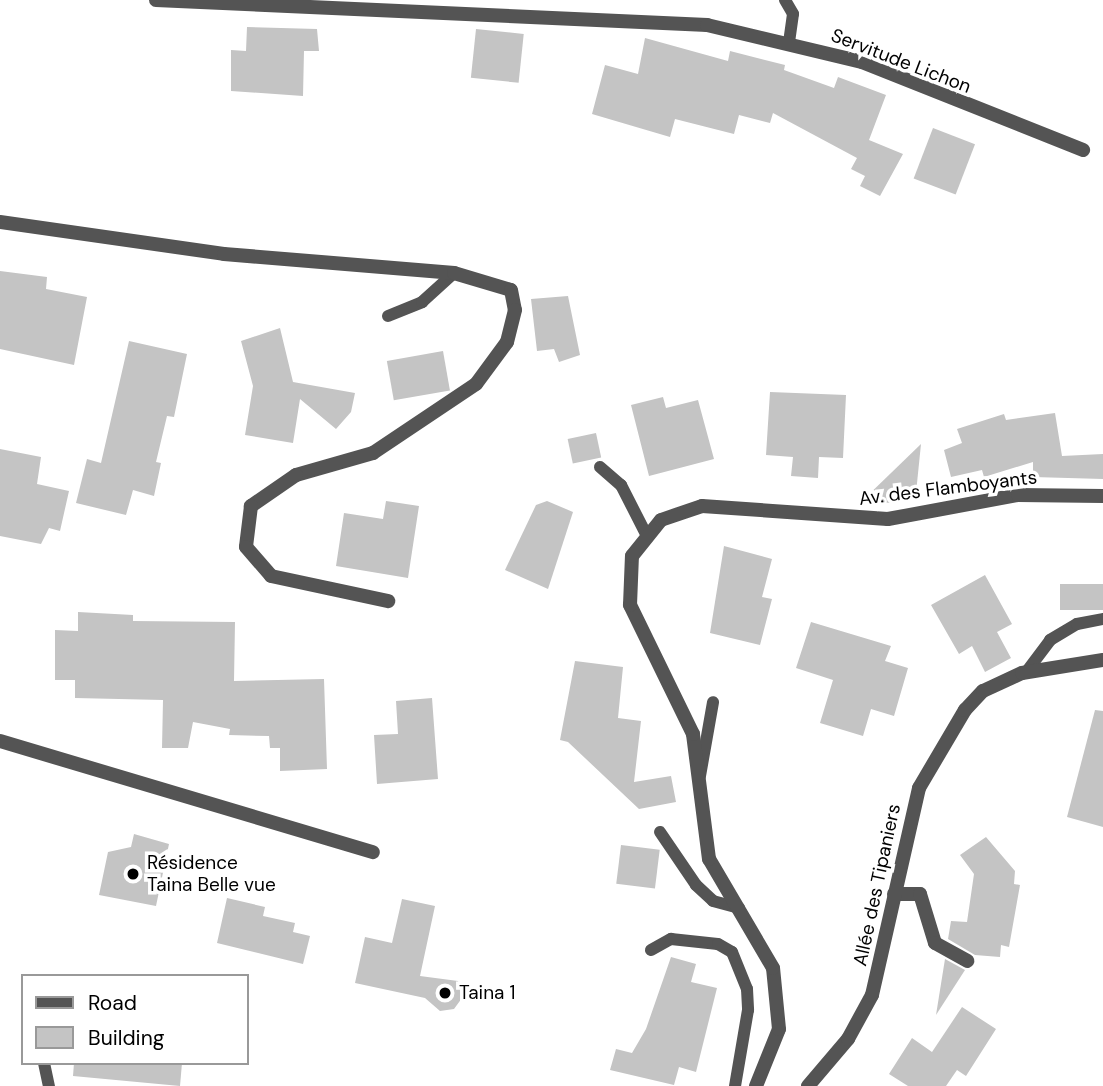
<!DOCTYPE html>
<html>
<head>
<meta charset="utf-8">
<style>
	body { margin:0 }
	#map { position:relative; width:1103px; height:1086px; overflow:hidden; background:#fff; font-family:"DM Sans",sans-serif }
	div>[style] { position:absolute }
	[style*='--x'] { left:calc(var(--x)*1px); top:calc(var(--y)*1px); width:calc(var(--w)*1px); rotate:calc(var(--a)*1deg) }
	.building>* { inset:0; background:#c4c4c4; transform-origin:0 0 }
	.lane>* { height:12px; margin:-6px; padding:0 6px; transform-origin:6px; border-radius:6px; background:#545454 }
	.street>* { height:14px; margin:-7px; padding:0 7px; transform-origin:7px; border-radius:7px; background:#545454 }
	.dots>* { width:19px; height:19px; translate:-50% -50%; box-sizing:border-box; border:4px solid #fff; border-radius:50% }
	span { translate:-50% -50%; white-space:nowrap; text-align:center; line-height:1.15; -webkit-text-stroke:7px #fff; paint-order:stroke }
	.street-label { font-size:19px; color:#000 }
	.poi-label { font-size:19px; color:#000 }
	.left { translate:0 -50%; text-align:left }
	.legend { position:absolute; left:21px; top:974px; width:228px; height:91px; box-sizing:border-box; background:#fff; border:2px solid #999; margin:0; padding:9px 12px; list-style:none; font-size:21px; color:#000 }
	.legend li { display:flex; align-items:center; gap:14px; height:35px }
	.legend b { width:35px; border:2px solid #999 }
</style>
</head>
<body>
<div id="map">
	<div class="building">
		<i style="clip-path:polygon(247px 27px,317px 29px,319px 51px,304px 51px,303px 96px,231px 91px,231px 50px,246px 51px)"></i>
		<i style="left:476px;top:29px;width:48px;height:49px;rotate:6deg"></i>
		<i style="clip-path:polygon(645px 38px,728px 61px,730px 51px,785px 65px,784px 70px,834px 88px,838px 77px,886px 95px,869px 140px,903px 154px,880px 196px,860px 186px,865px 176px,851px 169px,857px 158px,773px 113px,770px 123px,739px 115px,734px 134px,675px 119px,670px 137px,592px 114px,605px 65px,638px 74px)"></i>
		<i style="left:933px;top:128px;width:45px;height:54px;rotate:21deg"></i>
		<i style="clip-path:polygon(0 271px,47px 277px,46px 289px,87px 297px,74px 365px,0 349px)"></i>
		<i style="clip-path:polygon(568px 296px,580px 355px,559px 362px,554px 349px,537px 351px,531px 299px)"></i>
		<i style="clip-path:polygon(280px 328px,293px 382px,355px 393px,351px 412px,336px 429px,300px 399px,293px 443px,245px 435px,253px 386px,241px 341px)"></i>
		<i style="clip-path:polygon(129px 341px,187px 354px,174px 417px,167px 416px,156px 462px,161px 463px,154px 496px,133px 490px,126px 515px,76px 503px,87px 459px,101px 463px)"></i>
		<i style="left:443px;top:351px;width:40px;height:57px;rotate:80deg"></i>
		<i style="clip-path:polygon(770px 392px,846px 395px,843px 458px,819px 457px,818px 478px,791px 476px,793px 457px,766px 455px)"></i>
		<i style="clip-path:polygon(663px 397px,666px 408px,698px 400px,714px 459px,649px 476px,631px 405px)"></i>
		<i style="clip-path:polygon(1055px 413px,1062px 456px,1103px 454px,1103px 479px,1033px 477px,1033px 462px,984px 477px,982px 470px,951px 477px,944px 450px,962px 443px,957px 429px,1004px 414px,1006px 420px)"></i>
		<i style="left:596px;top:433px;width:25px;height:29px;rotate:78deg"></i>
		<i style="clip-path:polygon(921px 444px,916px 493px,897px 503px,861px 502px)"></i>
		<i style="clip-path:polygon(0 449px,41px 457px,37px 484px,69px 491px,60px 531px,49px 528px,41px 544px,0 536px)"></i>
		<i style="clip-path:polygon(386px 501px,419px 506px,408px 578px,336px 566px,344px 513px,383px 519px)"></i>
		<i style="clip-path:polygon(547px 501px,573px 512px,548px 589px,505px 570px,536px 505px)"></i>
		<i style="clip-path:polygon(724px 546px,772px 559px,762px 597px,772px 599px,760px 645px,710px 633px)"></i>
		<i style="clip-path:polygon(985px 575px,1012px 624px,997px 632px,1011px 658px,985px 672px,972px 646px,959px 654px,931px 605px)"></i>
		<i style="left:1103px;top:584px;width:26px;height:43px;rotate:90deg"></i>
		<i style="clip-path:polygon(78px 612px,133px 615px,133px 621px,235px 622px,234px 681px,324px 679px,327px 769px,280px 771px,280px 748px,270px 748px,269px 736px,229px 735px,230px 729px,193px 722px,188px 748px,162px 748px,163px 700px,75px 698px,75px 680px,55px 680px,55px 630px,78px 631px)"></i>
		<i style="clip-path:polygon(811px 622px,891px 646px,885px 661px,908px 668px,894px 716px,871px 709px,863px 736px,820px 723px,833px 680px,796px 668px)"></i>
		<i style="clip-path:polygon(575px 661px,623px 667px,618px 718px,641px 721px,634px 782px,671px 776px,676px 802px,639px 809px,568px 742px,560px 740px)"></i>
		<i style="clip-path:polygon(432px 698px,438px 779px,377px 784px,374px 735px,398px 734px,396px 701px)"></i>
		<i style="clip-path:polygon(1095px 710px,1103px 711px,1103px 827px,1067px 817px)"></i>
		<i style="clip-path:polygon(134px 834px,169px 844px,156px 906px,99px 895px,108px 852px,131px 847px)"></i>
		<i style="clip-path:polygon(986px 837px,1015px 871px,1014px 884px,1020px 885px,1009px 947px,1001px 945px,1000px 957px,975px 955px,948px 939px,951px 921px,967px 922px,974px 874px,960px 855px)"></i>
		<i style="left:621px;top:845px;width:39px;height:39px;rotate:7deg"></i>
		<i style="clip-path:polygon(227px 898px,265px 907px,263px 916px,295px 923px,293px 932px,310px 936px,303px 964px,217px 943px)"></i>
		<i style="clip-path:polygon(402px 899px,435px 906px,420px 976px,458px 981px,462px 998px,454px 1009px,440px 1011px,425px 998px,355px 983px,365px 937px,392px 943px)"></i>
		<i style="clip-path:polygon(671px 957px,696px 964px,691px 982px,717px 988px,696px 1072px,679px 1067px,674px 1085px,610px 1070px,616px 1049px,632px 1053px,646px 1029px)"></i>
		<i style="clip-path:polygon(945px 959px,965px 970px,936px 1015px)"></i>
		<i style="clip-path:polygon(962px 1007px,996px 1029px,966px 1076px,957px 1070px,946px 1086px,908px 1086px,889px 1074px,912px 1038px,932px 1052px)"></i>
		<i style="clip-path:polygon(74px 1063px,182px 1063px,180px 1086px,73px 1076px)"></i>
	</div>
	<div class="lane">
		<i style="--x:785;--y:0;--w:16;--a:60"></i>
		<i style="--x:793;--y:14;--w:27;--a:98"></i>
		<i style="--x:388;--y:316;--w:37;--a:-22"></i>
		<i style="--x:422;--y:302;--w:43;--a:-42.2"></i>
		<i style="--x:600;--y:467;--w:28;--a:41"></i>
		<i style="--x:621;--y:485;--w:55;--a:63"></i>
		<i style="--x:1027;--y:671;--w:39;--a:-53"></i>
		<i style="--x:1050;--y:640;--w:31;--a:-31"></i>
		<i style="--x:1077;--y:624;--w:26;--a:-11"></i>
		<i style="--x:700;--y:776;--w:75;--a:-80"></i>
		<i style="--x:660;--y:832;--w:64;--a:55.8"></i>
		<i style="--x:696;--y:885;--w:23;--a:43"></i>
		<i style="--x:713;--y:901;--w:27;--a:15"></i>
		<i style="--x:651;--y:950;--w:23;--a:-29"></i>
		<i style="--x:671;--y:939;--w:47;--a:6.1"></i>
		<i style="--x:718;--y:944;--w:16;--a:30"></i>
		<i style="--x:732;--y:952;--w:40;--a:68"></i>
		<i style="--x:747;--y:989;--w:21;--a:87"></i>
		<i style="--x:748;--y:1010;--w:77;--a:99.7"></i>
		<i style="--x:44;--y:1063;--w:24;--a:78"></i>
	</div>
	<div class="street">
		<i style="--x:156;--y:0;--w:552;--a:2.6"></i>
		<i style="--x:707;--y:25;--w:159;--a:13.4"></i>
		<i style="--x:862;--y:62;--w:238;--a:21.7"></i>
		<i style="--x:0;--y:222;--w:226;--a:8.1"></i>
		<i style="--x:224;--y:254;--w:231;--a:4.7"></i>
		<i style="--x:454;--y:273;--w:59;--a:16.6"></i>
		<i style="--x:511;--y:290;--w:20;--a:79"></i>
		<i style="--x:515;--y:310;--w:33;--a:104"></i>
		<i style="--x:507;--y:342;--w:52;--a:126.4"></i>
		<i style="--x:476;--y:384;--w:124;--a:146.2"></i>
		<i style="--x:373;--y:453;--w:80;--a:164.1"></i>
		<i style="--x:296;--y:475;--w:55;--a:145.4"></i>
		<i style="--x:251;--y:506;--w:41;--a:97"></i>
		<i style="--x:246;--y:547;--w:38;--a:49"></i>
		<i style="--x:271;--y:576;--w:120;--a:12.1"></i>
		<i style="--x:0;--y:741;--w:389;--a:16.6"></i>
		<i style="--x:894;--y:894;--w:26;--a:0"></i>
		<i style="--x:920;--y:894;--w:51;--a:73"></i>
		<i style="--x:935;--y:943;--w:37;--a:29"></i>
		<i style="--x:756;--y:1086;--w:61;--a:-68"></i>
		<i style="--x:779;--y:1029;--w:61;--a:-95.6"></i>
		<i style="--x:773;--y:968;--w:126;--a:-120.4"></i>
		<i style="--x:709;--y:859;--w:126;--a:-97.3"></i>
		<i style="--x:693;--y:734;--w:144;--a:-116"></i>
		<i style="--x:630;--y:605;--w:49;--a:-87.7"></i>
		<i style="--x:632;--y:556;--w:46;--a:-51.1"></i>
		<i style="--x:661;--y:520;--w:43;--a:-18.9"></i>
		<i style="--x:702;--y:506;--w:186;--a:4"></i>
		<i style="--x:888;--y:519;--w:132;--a:-10.5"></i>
		<i style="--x:1018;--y:495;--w:85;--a:0.7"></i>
		<i style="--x:808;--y:1086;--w:62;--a:-49.6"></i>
		<i style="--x:848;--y:1039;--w:50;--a:-61.4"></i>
		<i style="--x:872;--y:995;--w:212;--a:-77.2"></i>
		<i style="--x:919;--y:788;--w:91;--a:-59.5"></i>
		<i style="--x:965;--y:710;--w:26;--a:-47"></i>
		<i style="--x:983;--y:691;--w:43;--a:-24.8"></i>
		<i style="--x:1022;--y:673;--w:82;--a:-9.1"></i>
	</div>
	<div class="dots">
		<i style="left:133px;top:874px;background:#000"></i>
		<i style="left:445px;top:993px;background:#000"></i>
	</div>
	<div class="street-label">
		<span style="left:901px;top:61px;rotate:21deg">Servitude Lichon</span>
		<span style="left:948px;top:488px;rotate:-7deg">Av. des Flamboyants</span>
		<span style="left:877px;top:885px;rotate:-78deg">Allée des Tipaniers</span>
	</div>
	<div class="poi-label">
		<span class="left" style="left:147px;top:874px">Résidence<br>Taina Belle vue</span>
		<span class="left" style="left:459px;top:993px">Taina 1</span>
	</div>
	<ul class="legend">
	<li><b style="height:9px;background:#545454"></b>Road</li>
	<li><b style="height:19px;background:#c4c4c4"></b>Building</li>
	</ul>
</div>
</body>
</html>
